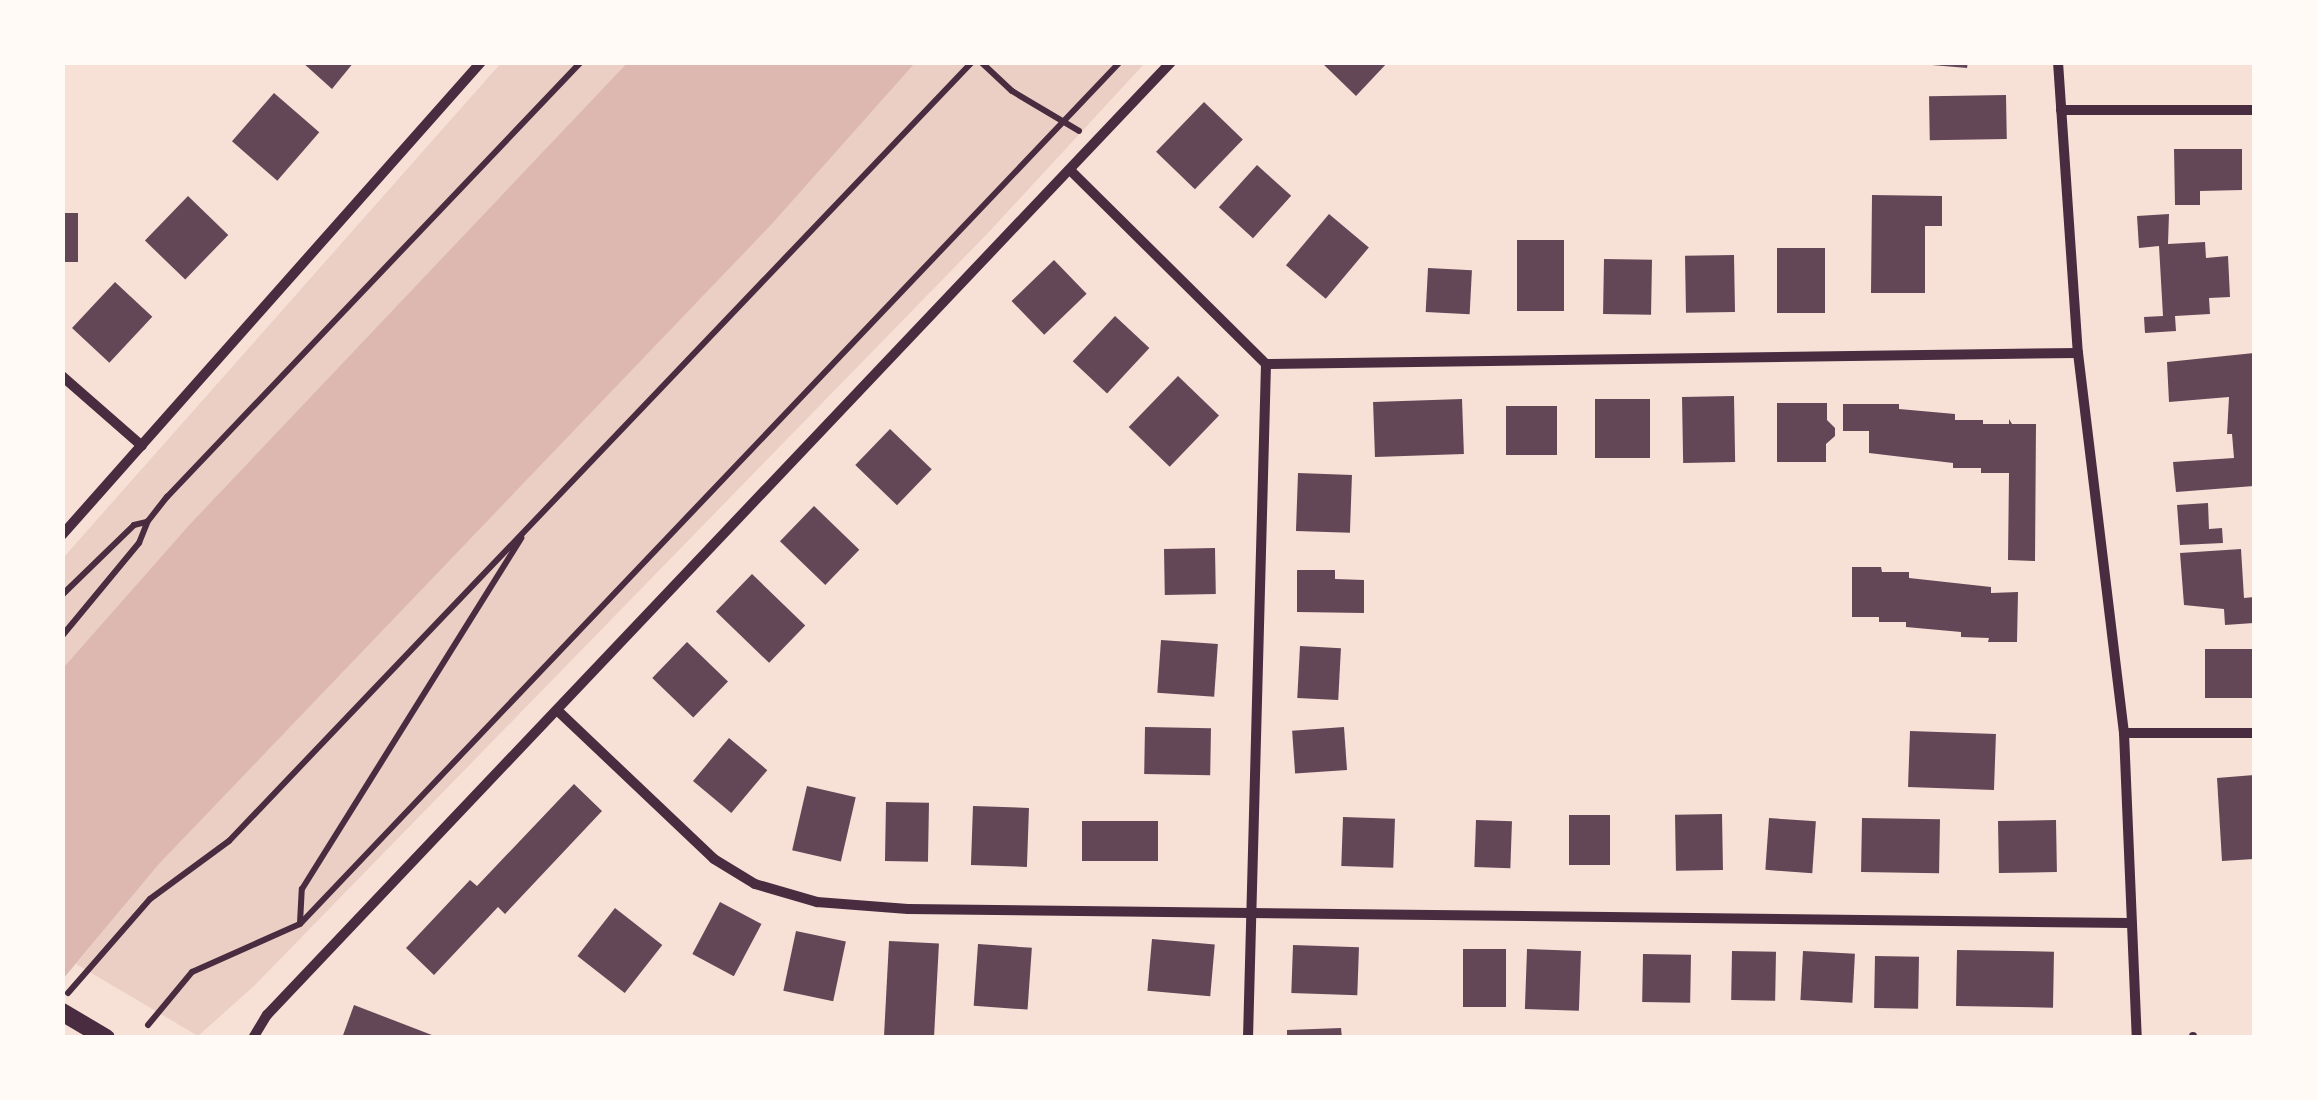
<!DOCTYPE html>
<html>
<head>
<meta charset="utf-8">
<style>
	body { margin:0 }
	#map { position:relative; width:2317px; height:1100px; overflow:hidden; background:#f7e1d7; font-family:Barlow,sans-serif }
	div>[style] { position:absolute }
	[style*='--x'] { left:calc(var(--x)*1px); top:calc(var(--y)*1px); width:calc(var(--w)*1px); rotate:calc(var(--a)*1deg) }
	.green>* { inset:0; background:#ebcfc5 }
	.water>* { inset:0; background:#dcb8b0 }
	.building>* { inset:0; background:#644757; transform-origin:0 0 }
	.path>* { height:6px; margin:-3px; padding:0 3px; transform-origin:3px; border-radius:3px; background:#4a2c40 }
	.service>* { height:8px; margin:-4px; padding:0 4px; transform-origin:4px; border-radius:4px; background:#4a2c40 }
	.minor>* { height:10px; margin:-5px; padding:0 5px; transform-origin:5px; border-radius:5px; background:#4a2c40 }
	.tertiary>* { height:18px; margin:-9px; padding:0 9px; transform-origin:9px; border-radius:9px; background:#4a2c40 }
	span { translate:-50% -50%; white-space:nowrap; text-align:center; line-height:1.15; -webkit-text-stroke:8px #fffaf5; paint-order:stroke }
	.frame { position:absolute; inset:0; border:65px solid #fffaf5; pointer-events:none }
</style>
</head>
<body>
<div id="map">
	<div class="green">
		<i style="clip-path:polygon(501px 63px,627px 63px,190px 524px,63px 668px,63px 558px)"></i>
		<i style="clip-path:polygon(915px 63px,1145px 63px,988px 233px,254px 986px,198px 1036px,76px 964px,159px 864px,771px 225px)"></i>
	</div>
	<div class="water">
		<i style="clip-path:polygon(627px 63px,915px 63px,771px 225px,159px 864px,63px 979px,63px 668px,190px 524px)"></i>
	</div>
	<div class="building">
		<i style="clip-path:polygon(302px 62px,354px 62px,332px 89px)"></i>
		<i style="clip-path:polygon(1321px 62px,1388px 62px,1356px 96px)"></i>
		<i style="clip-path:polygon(1932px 62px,1968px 62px,1967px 68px,1932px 65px)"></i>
		<i style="left:274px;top:93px;width:60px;height:64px;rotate:41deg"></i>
		<i style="left:2006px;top:95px;width:44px;height:77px;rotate:89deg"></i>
		<i style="left:1204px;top:102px;width:54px;height:69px;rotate:44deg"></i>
		<i style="clip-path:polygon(2174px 149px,2242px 149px,2242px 190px,2200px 191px,2200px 205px,2175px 205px)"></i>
		<i style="left:1257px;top:165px;width:46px;height:57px;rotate:42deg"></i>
		<i style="clip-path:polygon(1872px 195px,1942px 196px,1942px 226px,1925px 226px,1925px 293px,1871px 293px)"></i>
		<i style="left:188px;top:196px;width:56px;height:62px;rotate:44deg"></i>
		<i style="left:62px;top:213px;width:16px;height:49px"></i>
		<i style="left:1329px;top:214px;width:52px;height:67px;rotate:40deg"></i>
		<i style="clip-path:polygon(2169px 214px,2168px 244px,2205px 242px,2206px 258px,2228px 256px,2230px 297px,2209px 298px,2210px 314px,2175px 316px,2176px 331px,2145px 333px,2144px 317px,2163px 316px,2159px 246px,2139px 248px,2137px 216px)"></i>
		<i style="left:1517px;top:240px;width:47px;height:71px"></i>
		<i style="left:1777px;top:248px;width:48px;height:65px"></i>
		<i style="left:1734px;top:255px;width:57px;height:49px;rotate:89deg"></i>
		<i style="left:1604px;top:259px;width:48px;height:55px;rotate:1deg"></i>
		<i style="left:1054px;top:260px;width:47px;height:59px;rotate:46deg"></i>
		<i style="left:1428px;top:268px;width:44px;height:44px;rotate:3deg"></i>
		<i style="left:115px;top:282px;width:51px;height:63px;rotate:43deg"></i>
		<i style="left:1115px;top:316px;width:47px;height:62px;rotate:43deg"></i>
		<i style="clip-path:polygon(2254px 353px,2254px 486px,2176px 492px,2173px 462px,2234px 458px,2232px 434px,2227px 434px,2229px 397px,2169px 402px,2167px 362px)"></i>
		<i style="left:1178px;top:376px;width:57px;height:71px;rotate:44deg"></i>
		<i style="left:1734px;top:396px;width:66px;height:52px;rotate:89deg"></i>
		<i style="left:1462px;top:399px;width:55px;height:89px;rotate:88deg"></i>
		<i style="left:1650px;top:399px;width:59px;height:55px;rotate:90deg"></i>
		<i style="clip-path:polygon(1777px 403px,1827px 403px,1827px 420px,1835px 428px,1835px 436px,1826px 444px,1826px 462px,1777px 462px)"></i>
		<i style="clip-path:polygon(1843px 404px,1899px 404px,1899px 409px,1955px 414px,1955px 420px,1983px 420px,1983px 424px,2009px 424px,2009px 419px,2012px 424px,2036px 424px,2035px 561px,2008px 560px,2009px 473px,1981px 473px,1981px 468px,1953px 468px,1953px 463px,1869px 453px,1869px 431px,1843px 431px)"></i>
		<i style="left:1557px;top:406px;width:49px;height:51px;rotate:90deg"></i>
		<i style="left:890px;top:429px;width:58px;height:50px;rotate:44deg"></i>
		<i style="left:1298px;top:473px;width:54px;height:58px;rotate:2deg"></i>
		<i style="clip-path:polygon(2208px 503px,2209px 529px,2222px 528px,2223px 543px,2180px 545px,2177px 505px)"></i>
		<i style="left:814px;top:506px;width:63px;height:49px;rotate:44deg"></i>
		<i style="left:1215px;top:548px;width:46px;height:51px;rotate:89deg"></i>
		<i style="clip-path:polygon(2241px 549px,2244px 598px,2254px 597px,2254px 623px,2225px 625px,2224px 609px,2184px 605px,2180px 553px)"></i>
		<i style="clip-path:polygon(1852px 567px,1881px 567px,1882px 572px,1909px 572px,1909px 578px,1991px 587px,1991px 593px,2018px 592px,2017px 642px,1988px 642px,1989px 638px,1961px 637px,1961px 632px,1906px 627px,1906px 622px,1879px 622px,1879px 617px,1852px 617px)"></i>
		<i style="clip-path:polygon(1297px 570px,1335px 570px,1335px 579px,1364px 580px,1364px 613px,1297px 612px)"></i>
		<i style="left:752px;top:574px;width:74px;height:52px;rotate:44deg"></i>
		<i style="left:1161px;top:640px;width:57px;height:53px;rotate:4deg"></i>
		<i style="left:687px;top:642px;width:57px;height:50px;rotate:44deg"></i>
		<i style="left:1300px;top:646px;width:41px;height:52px;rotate:3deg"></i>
		<i style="left:2254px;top:649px;width:49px;height:49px;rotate:90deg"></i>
		<i style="left:1145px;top:727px;width:66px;height:47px;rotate:1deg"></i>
		<i style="left:1344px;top:727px;width:43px;height:52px;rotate:86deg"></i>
		<i style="left:1910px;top:731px;width:86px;height:56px;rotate:2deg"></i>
		<i style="left:729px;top:738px;width:50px;height:56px;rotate:40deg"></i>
		<i style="clip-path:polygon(2254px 775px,2254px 859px,2222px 861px,2217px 778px)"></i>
		<i style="clip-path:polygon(574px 784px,602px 811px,505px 914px,498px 907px,434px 975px,406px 948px,470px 880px,477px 886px)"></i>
		<i style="left:807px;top:786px;width:50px;height:66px;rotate:13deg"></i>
		<i style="left:886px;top:802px;width:43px;height:59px;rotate:1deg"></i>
		<i style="left:973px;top:806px;width:56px;height:59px;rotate:2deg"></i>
		<i style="left:1722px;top:814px;width:56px;height:47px;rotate:89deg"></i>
		<i style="left:1569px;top:815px;width:41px;height:50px"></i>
		<i style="left:1343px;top:817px;width:52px;height:49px;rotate:2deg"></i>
		<i style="left:1769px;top:818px;width:47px;height:52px;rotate:4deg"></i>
		<i style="left:1862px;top:818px;width:78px;height:54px;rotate:1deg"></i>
		<i style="left:1476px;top:820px;width:36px;height:47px;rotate:2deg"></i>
		<i style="left:2056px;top:820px;width:52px;height:58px;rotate:89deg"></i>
		<i style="left:1082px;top:821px;width:76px;height:40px"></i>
		<i style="left:720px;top:902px;width:47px;height:59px;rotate:28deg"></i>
		<i style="left:615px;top:908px;width:60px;height:61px;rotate:38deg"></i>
		<i style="left:796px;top:931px;width:51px;height:61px;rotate:12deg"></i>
		<i style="left:1152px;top:939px;width:63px;height:52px;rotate:5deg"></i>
		<i style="left:889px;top:941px;width:50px;height:95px;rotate:3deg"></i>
		<i style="left:978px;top:944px;width:54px;height:62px;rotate:4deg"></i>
		<i style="left:1293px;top:945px;width:66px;height:48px;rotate:2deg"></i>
		<i style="left:1463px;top:949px;width:43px;height:58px"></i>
		<i style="left:1527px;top:949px;width:54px;height:60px;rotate:2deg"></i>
		<i style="left:1957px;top:950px;width:97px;height:56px;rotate:1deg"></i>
		<i style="left:1732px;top:951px;width:44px;height:49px;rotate:1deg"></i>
		<i style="left:1803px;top:951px;width:52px;height:49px;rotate:3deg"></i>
		<i style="left:1643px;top:954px;width:48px;height:48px;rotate:1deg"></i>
		<i style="left:1875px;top:956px;width:44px;height:52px;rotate:1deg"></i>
		<i style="clip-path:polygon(354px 1005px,437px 1037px,437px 1038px,342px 1038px)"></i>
		<i style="clip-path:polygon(1341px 1028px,1342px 1038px,1287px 1038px,1287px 1030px)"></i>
	</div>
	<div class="path">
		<i style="--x:981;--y:62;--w:42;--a:43.1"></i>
		<i style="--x:1012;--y:91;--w:78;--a:30.8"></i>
		<i style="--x:62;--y:595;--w:100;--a:-44.2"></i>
		<i style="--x:134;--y:525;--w:12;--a:-14"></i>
		<i style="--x:62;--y:636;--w:121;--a:-50.4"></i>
		<i style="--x:139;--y:543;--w:24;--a:-68"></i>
		<i style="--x:148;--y:521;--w:31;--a:-52"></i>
		<i style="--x:167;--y:497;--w:601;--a:-46.42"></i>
		<i style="--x:300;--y:923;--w:34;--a:-87"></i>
		<i style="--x:302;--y:889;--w:414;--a:-58"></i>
		<i style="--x:68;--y:993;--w:125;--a:-48.9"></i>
		<i style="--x:150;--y:899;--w:98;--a:-36.3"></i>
		<i style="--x:229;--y:841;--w:1077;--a:-46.35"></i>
		<i style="--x:148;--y:1025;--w:69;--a:-50.3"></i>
		<i style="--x:192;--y:972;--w:118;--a:-24"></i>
		<i style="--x:300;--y:924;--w:1190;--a:-46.43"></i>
	</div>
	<div class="service">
		<i style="--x:2193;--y:1036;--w:2;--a:90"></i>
	</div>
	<div class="minor">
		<i style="--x:2058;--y:62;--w:292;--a:86.1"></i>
		<i style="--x:2078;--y:353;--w:383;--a:83.1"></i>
		<i style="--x:2124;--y:733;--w:305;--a:87.6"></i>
		<i style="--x:2061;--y:110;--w:193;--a:0"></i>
		<i style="--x:1071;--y:171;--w:274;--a:44.7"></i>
		<i style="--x:1266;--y:364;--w:812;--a:-0.78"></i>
		<i style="--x:62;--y:376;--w:106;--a:41.2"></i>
		<i style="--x:62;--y:535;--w:632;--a:-48.46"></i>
		<i style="--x:557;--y:710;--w:216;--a:43.5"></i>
		<i style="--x:714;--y:859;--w:48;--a:31.4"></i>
		<i style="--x:755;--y:884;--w:65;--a:16.2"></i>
		<i style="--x:817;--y:902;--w:91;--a:4.4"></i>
		<i style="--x:908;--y:909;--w:1222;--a:0.66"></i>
		<i style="--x:2124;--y:733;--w:130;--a:0"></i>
		<i style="--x:253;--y:1038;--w:27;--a:-59"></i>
		<i style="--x:267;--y:1015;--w:1314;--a:-46.51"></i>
		<i style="--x:1248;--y:1038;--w:674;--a:-88.47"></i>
	</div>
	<div class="tertiary">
		<i style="--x:62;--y:1012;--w:51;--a:30.6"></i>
	</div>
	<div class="frame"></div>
</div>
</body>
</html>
